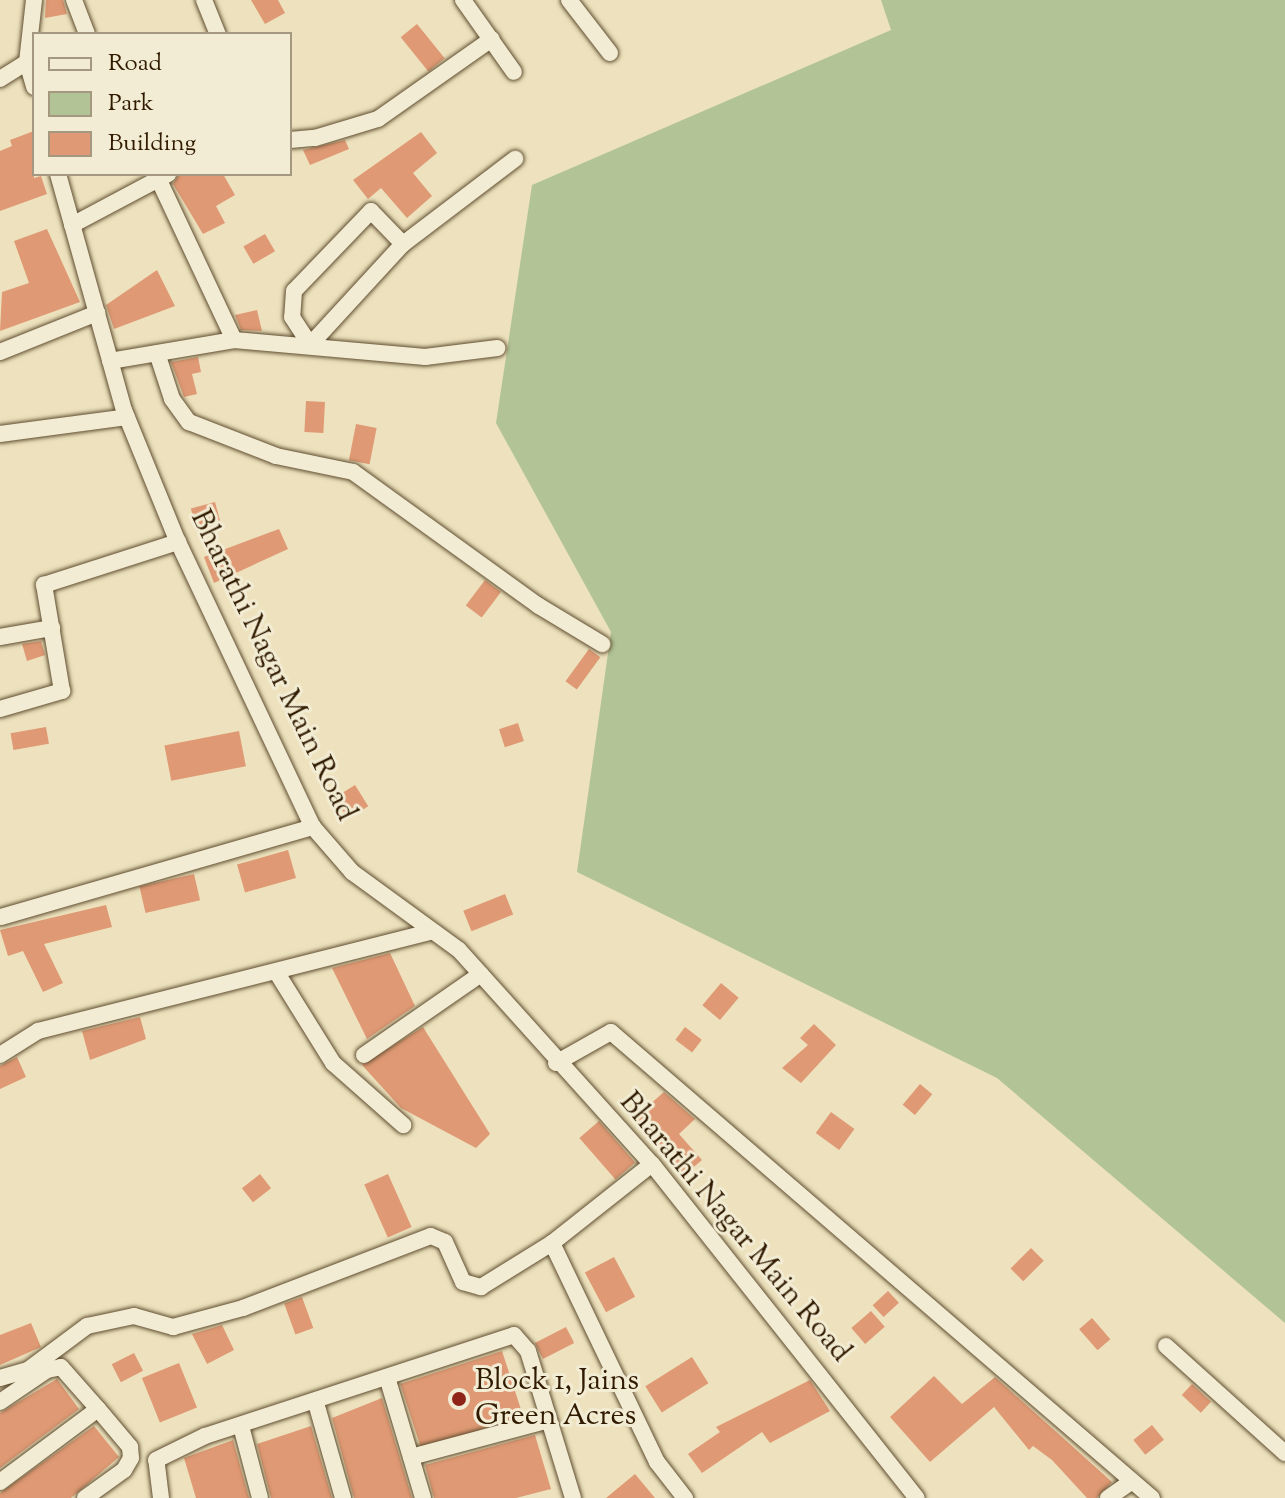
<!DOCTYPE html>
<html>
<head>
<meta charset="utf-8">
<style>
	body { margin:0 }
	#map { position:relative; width:1285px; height:1498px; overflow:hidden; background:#ede2bd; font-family:"Sorts Mill Goudy",serif }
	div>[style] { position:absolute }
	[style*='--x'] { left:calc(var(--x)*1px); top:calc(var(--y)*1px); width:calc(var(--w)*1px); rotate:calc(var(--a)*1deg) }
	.green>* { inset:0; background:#b2c496 }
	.building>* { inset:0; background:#df9974; transform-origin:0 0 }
	.roads { filter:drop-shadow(0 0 2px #5f4d30) drop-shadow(0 0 2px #5f4d30) }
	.street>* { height:16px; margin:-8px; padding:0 8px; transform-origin:8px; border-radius:8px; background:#f3ecd4 }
	.dots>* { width:22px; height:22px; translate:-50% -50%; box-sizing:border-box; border:4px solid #f3ecd4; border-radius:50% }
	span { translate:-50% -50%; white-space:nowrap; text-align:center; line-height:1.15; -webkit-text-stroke:6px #f3ecd4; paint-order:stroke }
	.street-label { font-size:30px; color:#301b01 }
	.poi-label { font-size:30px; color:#301b01 }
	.left { translate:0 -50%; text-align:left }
	.legend { position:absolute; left:32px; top:32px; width:260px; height:144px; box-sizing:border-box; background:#f3ecd4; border:2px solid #a59880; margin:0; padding:10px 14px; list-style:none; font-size:24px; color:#301b01 }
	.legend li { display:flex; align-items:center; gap:16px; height:40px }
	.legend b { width:40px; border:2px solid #a59880 }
</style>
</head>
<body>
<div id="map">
	<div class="green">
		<i style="clip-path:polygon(881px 0,1285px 0,1285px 1323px,997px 1078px,577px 872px,611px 632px,496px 423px,532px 185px,891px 30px)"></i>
	</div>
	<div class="building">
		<i style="clip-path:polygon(46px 0,63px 0,67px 14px,45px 18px)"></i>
		<i style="clip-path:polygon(251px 0,278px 0,285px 13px,265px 24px)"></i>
		<i style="left:417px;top:24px;width:44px;height:21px;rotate:51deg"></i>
		<i style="clip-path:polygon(34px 131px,34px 178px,41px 176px,47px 194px,0 211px,0 151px,12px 146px,10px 140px)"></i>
		<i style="clip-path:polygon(421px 132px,437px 153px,413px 173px,432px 196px,407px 218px,381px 188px,368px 199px,353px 180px)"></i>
		<i style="clip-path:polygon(345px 140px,349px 149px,310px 165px,303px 150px)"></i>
		<i style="clip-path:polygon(179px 174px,223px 174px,235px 195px,216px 206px,225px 223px,203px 234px,173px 184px)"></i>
		<i style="clip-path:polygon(47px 229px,80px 302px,0 331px,2px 292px,29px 283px,14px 241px)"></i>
		<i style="left:265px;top:234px;width:20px;height:25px;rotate:60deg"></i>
		<i style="clip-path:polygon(157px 270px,175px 306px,114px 329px,106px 305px)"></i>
		<i style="clip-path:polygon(257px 310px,262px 331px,241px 330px,235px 315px)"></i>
		<i style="clip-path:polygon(198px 357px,201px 372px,192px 374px,197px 394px,184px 397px,171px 362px)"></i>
		<i style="left:306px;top:401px;width:19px;height:31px;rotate:3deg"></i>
		<i style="left:356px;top:424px;width:21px;height:37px;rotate:11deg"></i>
		<i style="left:215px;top:502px;width:23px;height:25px;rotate:75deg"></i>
		<i style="clip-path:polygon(279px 529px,288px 549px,214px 583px,204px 557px)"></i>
		<i style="left:485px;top:580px;width:20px;height:32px;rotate:37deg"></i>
		<i style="clip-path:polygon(41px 641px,45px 655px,27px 661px,22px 644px)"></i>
		<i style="left:589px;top:649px;width:14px;height:40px;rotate:36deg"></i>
		<i style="left:518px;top:723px;width:19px;height:20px;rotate:72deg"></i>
		<i style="left:46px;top:727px;width:17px;height:36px;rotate:80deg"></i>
		<i style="left:239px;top:731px;width:36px;height:76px;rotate:79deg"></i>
		<i style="left:355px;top:785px;width:25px;height:24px;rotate:58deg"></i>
		<i style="left:288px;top:850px;width:29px;height:53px;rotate:74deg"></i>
		<i style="left:194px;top:874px;width:27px;height:56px;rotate:77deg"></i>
		<i style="left:505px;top:894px;width:22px;height:45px;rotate:68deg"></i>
		<i style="clip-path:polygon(106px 905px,112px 927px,44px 944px,63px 983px,43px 992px,23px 951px,8px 956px,0 930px)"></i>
		<i style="clip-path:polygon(390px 953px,415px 1006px,367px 1039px,332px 968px)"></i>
		<i style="left:721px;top:983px;width:23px;height:29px;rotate:40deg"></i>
		<i style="clip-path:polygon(140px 1017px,146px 1039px,90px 1060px,82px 1031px)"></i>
		<i style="clip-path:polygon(814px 1024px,836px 1045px,801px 1083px,782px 1068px,808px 1045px,800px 1038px)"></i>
		<i style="clip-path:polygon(423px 1027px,490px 1134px,476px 1148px,401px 1108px,362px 1065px)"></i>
		<i style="left:685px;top:1027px;width:21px;height:16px;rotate:37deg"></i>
		<i style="clip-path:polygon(17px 1057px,26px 1077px,0 1089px,0 1066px)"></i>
		<i style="left:920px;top:1084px;width:16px;height:27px;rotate:40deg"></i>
		<i style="clip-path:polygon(664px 1092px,695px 1119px,679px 1134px,702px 1160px,684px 1175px,634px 1118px)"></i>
		<i style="left:831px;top:1112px;width:29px;height:26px;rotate:36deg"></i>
		<i style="left:599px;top:1121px;width:55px;height:26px;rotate:49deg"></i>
		<i style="left:260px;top:1174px;width:18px;height:23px;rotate:52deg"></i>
		<i style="left:388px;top:1174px;width:58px;height:26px;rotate:66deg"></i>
		<i style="left:1031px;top:1248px;width:18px;height:29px;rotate:45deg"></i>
		<i style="left:614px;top:1257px;width:45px;height:33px;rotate:62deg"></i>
		<i style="left:888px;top:1291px;width:16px;height:21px;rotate:47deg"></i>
		<i style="left:302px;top:1297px;width:33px;height:19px;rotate:70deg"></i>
		<i style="left:871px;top:1311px;width:21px;height:26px;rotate:49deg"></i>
		<i style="left:1092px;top:1318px;width:28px;height:17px;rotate:49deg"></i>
		<i style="clip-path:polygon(31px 1323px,41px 1347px,0 1365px,0 1335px)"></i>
		<i style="clip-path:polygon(222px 1325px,234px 1350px,207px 1364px,192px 1334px)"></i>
		<i style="left:566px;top:1327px;width:18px;height:35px;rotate:63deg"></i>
		<i style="left:502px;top:1351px;width:68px;height:107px;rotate:72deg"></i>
		<i style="left:134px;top:1353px;width:20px;height:25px;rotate:63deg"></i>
		<i style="left:692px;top:1357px;width:31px;height:55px;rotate:58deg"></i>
		<i style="left:179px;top:1363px;width:48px;height:40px;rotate:68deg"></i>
		<i style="clip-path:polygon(934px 1376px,962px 1404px,995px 1377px,1112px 1482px,1097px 1498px,1087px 1498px,1052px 1460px,1033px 1446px,1029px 1450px,994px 1407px,930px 1462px,890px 1417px)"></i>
		<i style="clip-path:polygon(57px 1379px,79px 1409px,0 1468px,0 1413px)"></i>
		<i style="clip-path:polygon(810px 1380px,830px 1411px,770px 1443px,762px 1432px,702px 1473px,688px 1454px,720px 1432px,716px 1427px)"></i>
		<i style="left:1192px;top:1384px;width:26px;height:15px;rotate:43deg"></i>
		<i style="clip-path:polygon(382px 1398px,412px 1498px,354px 1498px,332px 1418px)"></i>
		<i style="left:1152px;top:1425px;width:19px;height:24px;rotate:51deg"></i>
		<i style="clip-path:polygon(94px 1426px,119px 1457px,71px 1498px,0 1498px,0 1493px)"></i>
		<i style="clip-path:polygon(311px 1426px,332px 1498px,271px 1498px,257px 1444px)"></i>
		<i style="clip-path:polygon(535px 1435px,551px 1489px,516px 1498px,434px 1498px,425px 1465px)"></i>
		<i style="clip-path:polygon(233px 1440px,249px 1498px,196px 1498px,184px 1458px)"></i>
		<i style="clip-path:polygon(635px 1474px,655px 1498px,606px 1498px)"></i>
	</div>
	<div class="roads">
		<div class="street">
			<i style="--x:34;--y:0;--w:62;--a:96.4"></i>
			<i style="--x:27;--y:62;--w:26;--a:74"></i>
			<i style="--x:74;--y:0;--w:36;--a:69"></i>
			<i style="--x:204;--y:0;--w:37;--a:68"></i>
			<i style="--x:463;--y:0;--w:88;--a:54.7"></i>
			<i style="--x:569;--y:0;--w:67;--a:52.3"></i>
			<i style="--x:0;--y:79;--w:32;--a:-32"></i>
			<i style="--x:290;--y:140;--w:25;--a:-5"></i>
			<i style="--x:315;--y:138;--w:66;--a:-16.8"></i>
			<i style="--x:378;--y:119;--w:139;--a:-35.1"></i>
			<i style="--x:58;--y:174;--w:245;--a:74.4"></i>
			<i style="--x:124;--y:410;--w:143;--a:67.8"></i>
			<i style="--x:178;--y:542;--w:315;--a:64.7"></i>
			<i style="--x:313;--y:827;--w:60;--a:49.1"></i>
			<i style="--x:352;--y:872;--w:132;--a:36.1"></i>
			<i style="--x:459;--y:950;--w:288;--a:48"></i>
			<i style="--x:652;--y:1164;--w:426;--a:51.6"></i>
			<i style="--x:156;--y:174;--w:183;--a:64.8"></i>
			<i style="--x:72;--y:225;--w:109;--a:-28"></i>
			<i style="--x:403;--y:244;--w:46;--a:-134.1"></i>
			<i style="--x:371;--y:211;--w:111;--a:133.9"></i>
			<i style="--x:294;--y:291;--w:26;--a:94"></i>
			<i style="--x:292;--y:317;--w:33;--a:57"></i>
			<i style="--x:310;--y:345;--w:137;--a:-47.4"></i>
			<i style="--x:403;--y:244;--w:141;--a:-37.2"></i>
			<i style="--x:0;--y:352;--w:105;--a:-21.9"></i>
			<i style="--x:157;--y:353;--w:48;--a:71.9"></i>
			<i style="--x:172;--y:399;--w:29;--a:54"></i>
			<i style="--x:189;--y:422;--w:93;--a:21.3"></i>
			<i style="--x:276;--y:456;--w:79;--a:11.7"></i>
			<i style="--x:353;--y:472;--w:229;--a:35.8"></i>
			<i style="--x:539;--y:606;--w:74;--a:31.1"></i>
			<i style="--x:110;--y:361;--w:126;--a:-9.6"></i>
			<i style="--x:234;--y:340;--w:192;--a:5.1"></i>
			<i style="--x:425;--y:357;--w:73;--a:-7.1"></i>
			<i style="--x:0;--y:434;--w:128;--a:-7.6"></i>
			<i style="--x:0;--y:637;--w:53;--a:-9.8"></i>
			<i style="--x:0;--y:709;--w:65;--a:-16.2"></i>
			<i style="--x:62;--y:691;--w:108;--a:-99.6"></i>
			<i style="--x:44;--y:585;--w:141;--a:-17.8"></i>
			<i style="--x:1;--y:917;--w:325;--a:-16.1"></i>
			<i style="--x:277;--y:973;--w:106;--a:58.1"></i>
			<i style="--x:333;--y:1063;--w:94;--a:41.5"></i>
			<i style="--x:0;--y:1055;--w:45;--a:-32.3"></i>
			<i style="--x:38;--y:1031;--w:403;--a:-14.2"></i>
			<i style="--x:364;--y:1055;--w:142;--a:-34.7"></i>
			<i style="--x:556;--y:1063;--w:63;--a:-29.4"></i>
			<i style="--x:611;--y:1032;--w:714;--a:40.74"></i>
			<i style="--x:552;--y:1243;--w:243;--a:64.4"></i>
			<i style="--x:657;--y:1462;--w:46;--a:52.1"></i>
			<i style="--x:1166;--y:1346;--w:160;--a:42"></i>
			<i style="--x:387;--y:1377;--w:126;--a:73.4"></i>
			<i style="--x:0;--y:1378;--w:29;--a:-16"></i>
			<i style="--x:28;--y:1370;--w:74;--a:-36.7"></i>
			<i style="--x:87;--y:1326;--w:48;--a:-12"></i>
			<i style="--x:134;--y:1316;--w:41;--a:15.8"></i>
			<i style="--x:173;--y:1327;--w:73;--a:-15.2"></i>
			<i style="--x:243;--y:1308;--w:201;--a:-21"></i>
			<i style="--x:431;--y:1236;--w:15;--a:23"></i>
			<i style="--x:445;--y:1242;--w:44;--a:65.8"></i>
			<i style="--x:463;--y:1282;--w:19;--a:16"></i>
			<i style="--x:481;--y:1287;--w:84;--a:-31.8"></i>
			<i style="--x:552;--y:1243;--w:127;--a:-38.3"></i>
			<i style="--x:0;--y:1402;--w:57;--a:-34.2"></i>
			<i style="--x:47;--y:1370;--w:14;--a:-12"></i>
			<i style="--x:61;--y:1367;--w:56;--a:48.6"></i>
			<i style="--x:316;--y:1403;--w:99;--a:74.1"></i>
			<i style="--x:241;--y:1426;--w:74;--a:75.2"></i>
			<i style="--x:411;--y:1457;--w:143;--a:-15"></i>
			<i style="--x:0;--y:1482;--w:122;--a:-36.7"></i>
			<i style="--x:98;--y:1409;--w:50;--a:49.9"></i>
			<i style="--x:130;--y:1447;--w:11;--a:85"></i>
			<i style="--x:131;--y:1458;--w:14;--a:120"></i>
			<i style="--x:124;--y:1470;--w:48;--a:144.3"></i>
			<i style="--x:161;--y:1498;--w:38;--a:-97"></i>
			<i style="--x:156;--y:1460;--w:55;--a:-26.1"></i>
			<i style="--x:205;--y:1436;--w:325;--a:-18.1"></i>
			<i style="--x:514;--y:1335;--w:21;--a:49"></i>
			<i style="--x:528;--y:1351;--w:154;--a:73"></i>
			<i style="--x:1108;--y:1498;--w:29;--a:-35"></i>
		</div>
	</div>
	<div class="dots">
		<i style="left:459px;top:1399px;background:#8f2418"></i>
	</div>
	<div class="street-label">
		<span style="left:272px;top:666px;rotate:64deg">Bharathi Nagar Main Road</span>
		<span style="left:734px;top:1228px;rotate:50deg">Bharathi Nagar Main Road</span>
	</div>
	<div class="poi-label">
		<span class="left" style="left:475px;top:1399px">Block 1, Jains<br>Green Acres</span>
	</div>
	<ul class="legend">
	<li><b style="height:10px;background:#f3ecd4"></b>Road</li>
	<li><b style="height:22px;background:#b2c496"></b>Park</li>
	<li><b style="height:22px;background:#df9974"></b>Building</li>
	</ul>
</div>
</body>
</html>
